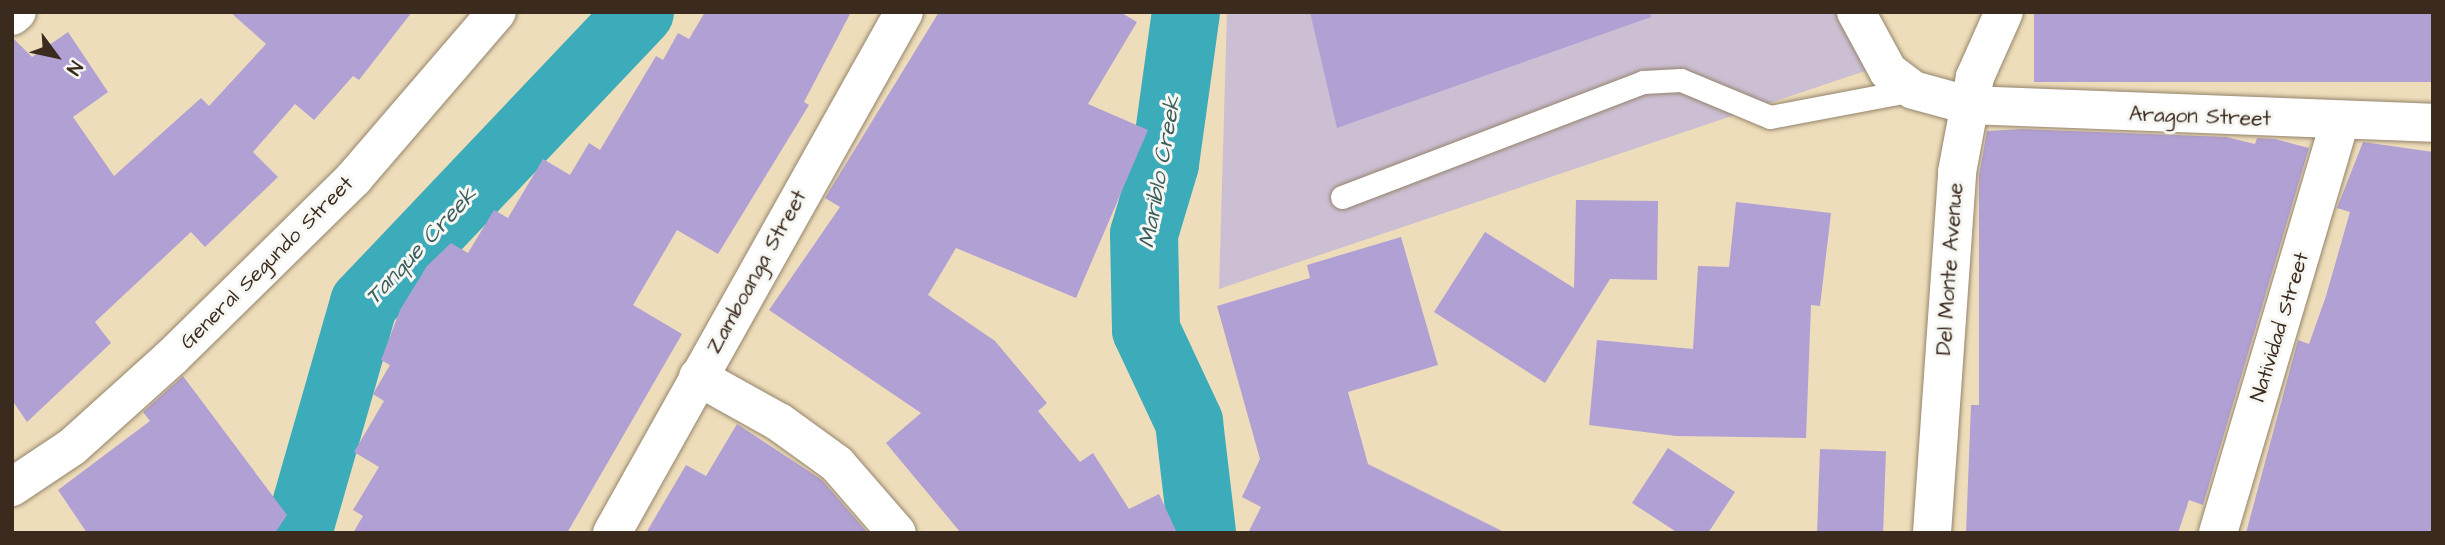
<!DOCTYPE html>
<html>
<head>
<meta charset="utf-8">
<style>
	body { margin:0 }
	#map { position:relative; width:2445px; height:545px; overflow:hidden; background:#eeddba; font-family:"Architects Daughter",sans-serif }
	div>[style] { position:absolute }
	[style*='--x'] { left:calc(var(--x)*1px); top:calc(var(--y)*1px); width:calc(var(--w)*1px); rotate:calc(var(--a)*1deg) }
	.industrial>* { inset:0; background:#ccbfd4 }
	.river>* { height:68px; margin:-34px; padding:0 34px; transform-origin:34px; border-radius:34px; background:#3cabba }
	.building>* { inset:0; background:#b1a0d4; transform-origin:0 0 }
	.roads { filter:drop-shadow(0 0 2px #94846c) drop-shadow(0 0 2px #94846c) }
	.lane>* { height:23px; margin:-11.5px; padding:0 11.5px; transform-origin:11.5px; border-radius:11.5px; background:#fff }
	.street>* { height:38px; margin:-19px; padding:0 19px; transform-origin:19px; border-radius:19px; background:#fff }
	.secondary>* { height:38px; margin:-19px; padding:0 19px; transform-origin:19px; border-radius:19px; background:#fff }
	span { translate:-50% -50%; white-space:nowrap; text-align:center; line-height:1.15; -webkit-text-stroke:6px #f6f6f2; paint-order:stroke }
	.street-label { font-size:21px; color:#3b2a1e }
	.water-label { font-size:23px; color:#3b5e5c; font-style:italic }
	.frame { position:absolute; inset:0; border:14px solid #3b2a1e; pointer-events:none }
	.north { position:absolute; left:21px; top:21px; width:70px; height:70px; -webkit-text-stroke:5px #f6f6f2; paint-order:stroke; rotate:123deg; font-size:19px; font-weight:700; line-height:28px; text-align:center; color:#3b2a1e }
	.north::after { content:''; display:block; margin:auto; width:24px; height:32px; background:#3b2a1e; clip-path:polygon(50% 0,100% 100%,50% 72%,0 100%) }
</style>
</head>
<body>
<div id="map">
	<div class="industrial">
		<i style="clip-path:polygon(1227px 12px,1842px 12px,1868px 70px,1219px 289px)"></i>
	</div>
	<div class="river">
		<i style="--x:1186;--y:12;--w:153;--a:97.9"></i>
		<i style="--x:1165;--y:164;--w:73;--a:106.7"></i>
		<i style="--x:1144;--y:234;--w:96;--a:88.8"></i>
		<i style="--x:1146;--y:330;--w:102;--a:64.9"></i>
		<i style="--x:1189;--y:422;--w:112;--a:83.3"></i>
		<i style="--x:298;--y:533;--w:239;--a:-74"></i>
		<i style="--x:364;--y:303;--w:401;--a:-46.5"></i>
	</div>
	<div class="building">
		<i style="clip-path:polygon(230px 12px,412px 12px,359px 80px,353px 76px,314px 120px,295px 104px,253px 152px,278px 177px,205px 247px,191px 232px,95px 322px,111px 343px,27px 422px,12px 400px,12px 37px,32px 57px,68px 32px,108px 92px,73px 117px,114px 176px,201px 98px,209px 106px,266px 44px)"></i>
		<i style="clip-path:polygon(705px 12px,851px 12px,804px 102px,809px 105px,718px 254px,677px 230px,633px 305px,682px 334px,567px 533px,353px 533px,363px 516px,353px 510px,379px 467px,354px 452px,384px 401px,373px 394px,390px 365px,381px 360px,400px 310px,427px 266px,451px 243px,468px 253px,494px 210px,508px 218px,543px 159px,570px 175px,589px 143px,600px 150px,656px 56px,663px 60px,678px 33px,689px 39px)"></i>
		<i style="clip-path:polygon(939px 12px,1120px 12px,1137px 22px,1088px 104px,1148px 130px,1076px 298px,956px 248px,928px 295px,995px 341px,1047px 403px,1038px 411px,1080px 462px,1093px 453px,1129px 509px,1159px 494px,1177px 533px,961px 533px,886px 443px,921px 413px,769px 310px,840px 207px,825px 198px)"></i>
		<i style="clip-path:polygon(1310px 12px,1650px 12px,1651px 17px,1337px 128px)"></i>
		<i style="left:2034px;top:12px;width:399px;height:70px"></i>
		<i style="clip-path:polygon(2022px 129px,2226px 137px,2255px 144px,2257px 138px,2275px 139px,2309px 148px,2203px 505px,2189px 500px,2178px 533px,1966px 533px,1971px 405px,1979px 405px,1979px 175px,1987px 131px)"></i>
		<i style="clip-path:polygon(2363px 142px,2433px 152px,2433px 533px,2246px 533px,2298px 340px,2309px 344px,2326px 296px,2350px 212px,2337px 208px)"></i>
		<i style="clip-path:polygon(1576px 200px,1658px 201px,1657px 280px,1610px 279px,1545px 383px,1434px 312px,1485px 232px,1574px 288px)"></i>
		<i style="clip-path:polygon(1736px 202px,1831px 213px,1820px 306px,1811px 305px,1806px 438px,1676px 436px,1589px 425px,1597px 340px,1693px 349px,1698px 266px,1729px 267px)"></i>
		<i style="clip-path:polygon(1401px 237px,1438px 365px,1348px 392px,1368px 464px,1506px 533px,1248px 533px,1261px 507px,1242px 497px,1260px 459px,1217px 306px,1310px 278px,1307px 265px)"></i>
		<i style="clip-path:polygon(183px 376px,287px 515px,275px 533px,87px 533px,58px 490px,150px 421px,143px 412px)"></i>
		<i style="clip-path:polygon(737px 424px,822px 480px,868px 533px,646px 533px,686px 465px,706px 476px)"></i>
		<i style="clip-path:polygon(1668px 448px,1735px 492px,1708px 533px,1678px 533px,1632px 503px)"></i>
		<i style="left:1820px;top:449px;width:66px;height:84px;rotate:2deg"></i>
	</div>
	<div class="roads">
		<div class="lane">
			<i style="--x:1342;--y:197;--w:322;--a:-20.9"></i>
			<i style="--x:1643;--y:82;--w:38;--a:-3"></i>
			<i style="--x:1681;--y:80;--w:96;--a:22.6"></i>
			<i style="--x:1770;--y:117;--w:146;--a:-10.7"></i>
		</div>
		<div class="street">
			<i style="--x:1856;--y:12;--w:67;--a:61.5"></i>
			<i style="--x:1888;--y:71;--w:31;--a:37"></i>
			<i style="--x:1913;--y:90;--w:57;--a:15.3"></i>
			<i style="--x:1968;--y:105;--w:465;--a:2.2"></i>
			<i style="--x:12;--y:16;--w:6;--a:-39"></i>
			<i style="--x:698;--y:377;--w:93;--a:29.1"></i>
			<i style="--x:779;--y:422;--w:72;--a:35.9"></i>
			<i style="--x:837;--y:464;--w:91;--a:49"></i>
			<i style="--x:12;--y:487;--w:72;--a:-33.7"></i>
			<i style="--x:72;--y:447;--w:135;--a:-42"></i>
			<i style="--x:172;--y:357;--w:255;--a:-44.5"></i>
			<i style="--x:354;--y:178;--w:219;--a:-49.3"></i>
			<i style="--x:612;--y:533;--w:597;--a:-60.73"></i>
			<i style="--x:2218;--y:533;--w:430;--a:-73.5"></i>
		</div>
		<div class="secondary">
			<i style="--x:1932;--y:533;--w:362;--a:-86"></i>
			<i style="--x:1957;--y:172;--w:97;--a:-79.3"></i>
			<i style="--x:1975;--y:77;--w:71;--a:-66"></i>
		</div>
	</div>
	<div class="street-label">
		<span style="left:2200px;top:117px;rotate:2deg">Aragon Street</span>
		<span style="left:267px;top:263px;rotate:-45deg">General Segundo Street</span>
		<span style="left:1950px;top:269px;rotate:-86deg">Del Monte Avenue</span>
		<span style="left:757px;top:272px;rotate:-61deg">Zamboanga Street</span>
		<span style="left:2280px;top:327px;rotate:-73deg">Natividad Street</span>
	</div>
	<div class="water-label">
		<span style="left:1160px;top:172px;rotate:-80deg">Mariblo Creek</span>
		<span style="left:421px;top:246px;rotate:-47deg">Tanque Creek</span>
	</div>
	<div class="frame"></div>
	<div class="north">N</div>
</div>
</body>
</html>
